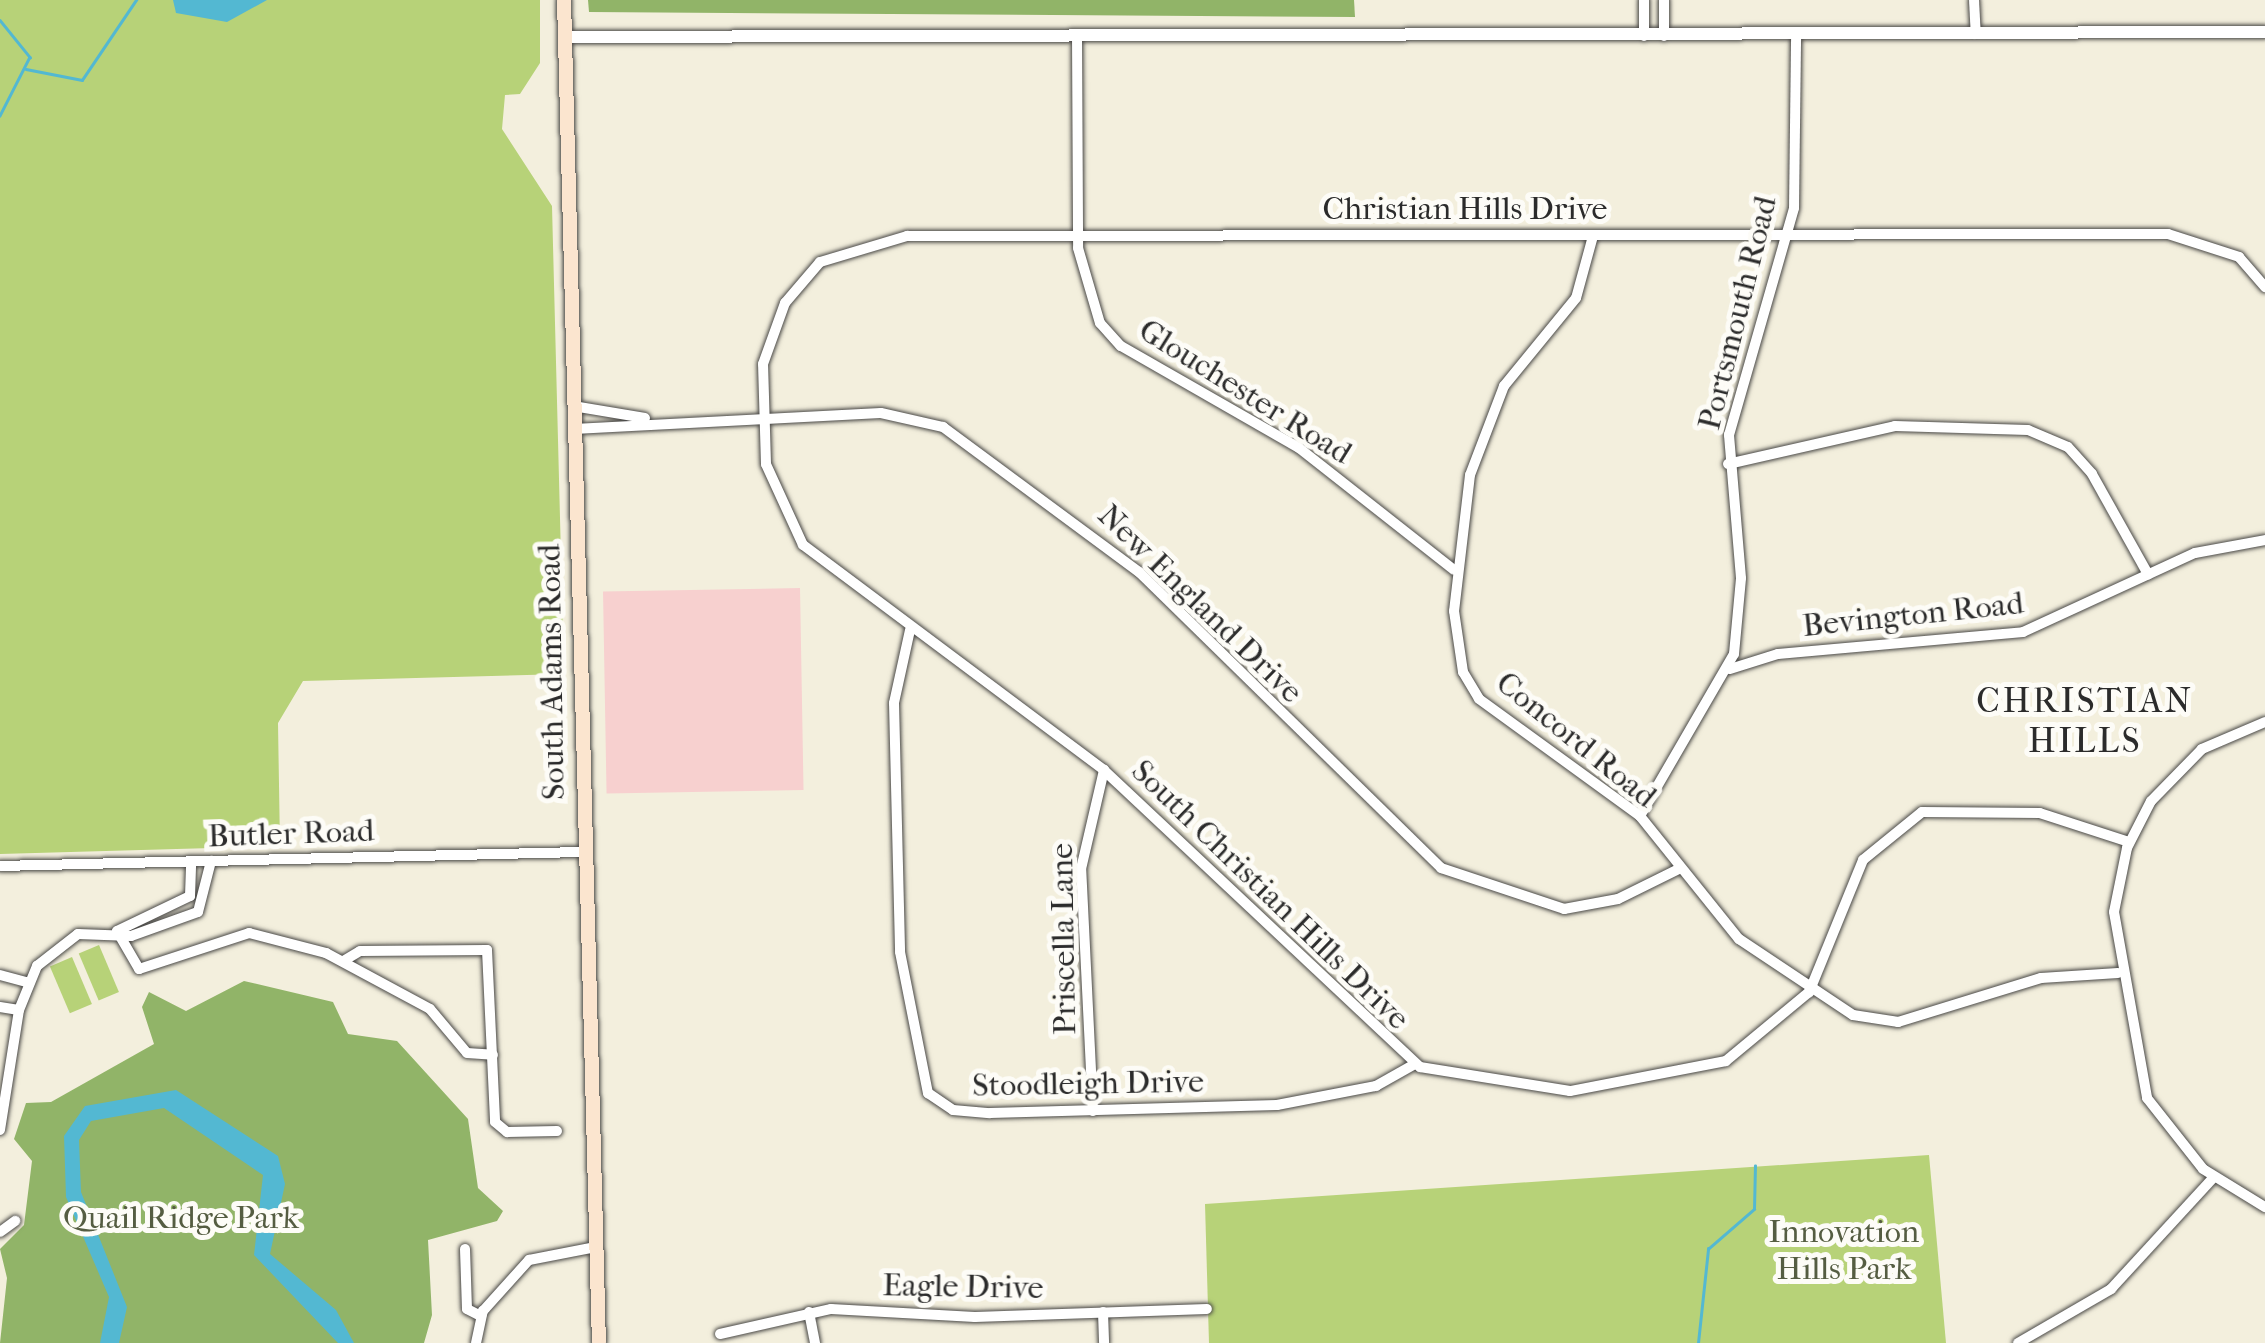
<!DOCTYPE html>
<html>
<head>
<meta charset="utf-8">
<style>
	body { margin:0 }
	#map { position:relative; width:2265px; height:1343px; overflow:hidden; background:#f3efdd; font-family:"IM FELL French Canon",serif }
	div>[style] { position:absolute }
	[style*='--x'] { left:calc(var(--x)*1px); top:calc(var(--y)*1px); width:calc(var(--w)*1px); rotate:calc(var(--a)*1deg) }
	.built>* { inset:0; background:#f7d0cf; transform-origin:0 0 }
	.green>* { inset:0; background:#b7d278; transform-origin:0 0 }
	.forest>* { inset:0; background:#91b468 }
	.water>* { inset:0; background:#53b8d2 }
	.stream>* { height:2.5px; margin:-1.25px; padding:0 1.25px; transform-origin:1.25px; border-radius:1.25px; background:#53b8d2 }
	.roads { filter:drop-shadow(0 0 2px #494846) drop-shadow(0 0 2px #494846) }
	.minor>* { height:10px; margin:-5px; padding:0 5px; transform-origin:5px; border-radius:5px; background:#fff }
	.tertiary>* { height:12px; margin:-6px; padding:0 6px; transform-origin:6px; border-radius:6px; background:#fff }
	.secondary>* { height:14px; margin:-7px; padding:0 7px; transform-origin:7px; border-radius:7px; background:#fbe5cf }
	span { translate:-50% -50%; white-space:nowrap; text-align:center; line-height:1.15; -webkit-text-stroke:10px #fdfcf7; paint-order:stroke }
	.street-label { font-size:32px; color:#2b2b2b }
	.park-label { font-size:32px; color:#555d42 }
	.neighbourhood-label { font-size:35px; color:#2b2b2b; letter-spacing:2.5px }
</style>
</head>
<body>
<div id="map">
	<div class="built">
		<i style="left:800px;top:588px;width:202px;height:197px;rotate:89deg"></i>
	</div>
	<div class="green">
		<i style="clip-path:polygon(0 0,540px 0,540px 63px,520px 94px,505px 95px,502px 129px,552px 206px,564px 674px,303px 681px,278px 723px,280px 846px,0 854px)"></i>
		<i style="left:99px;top:945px;width:51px;height:22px;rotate:67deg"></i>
		<i style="left:72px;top:957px;width:51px;height:24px;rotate:67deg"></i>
		<i style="clip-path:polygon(1929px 1155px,1946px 1343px,1209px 1343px,1205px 1204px)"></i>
	</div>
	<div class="forest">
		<i style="clip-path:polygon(588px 0,1354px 0,1355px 17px,589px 12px)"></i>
		<i style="clip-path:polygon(244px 981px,333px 1002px,348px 1034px,397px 1041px,468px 1119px,478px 1188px,503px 1211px,497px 1221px,428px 1240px,432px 1315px,424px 1343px,0 1343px,7px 1278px,0 1249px,24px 1225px,32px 1161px,14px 1139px,26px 1103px,51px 1102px,154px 1044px,142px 1007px,149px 992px,186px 1011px)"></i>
	</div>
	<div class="water">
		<i style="clip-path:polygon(173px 0,267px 0,227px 22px,176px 13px)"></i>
		<i style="clip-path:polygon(176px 1090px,278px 1156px,285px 1184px,270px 1254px,336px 1310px,354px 1343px,338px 1343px,254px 1255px,263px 1175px,164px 1108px,91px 1121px,79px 1140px,81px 1192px,127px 1307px,119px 1343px,100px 1343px,109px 1297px,66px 1197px,64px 1136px,85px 1106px)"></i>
	</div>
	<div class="stream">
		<i style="--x:0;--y:20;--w:48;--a:51"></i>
		<i style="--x:30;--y:57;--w:66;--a:117"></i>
		<i style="--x:26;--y:69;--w:57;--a:11.1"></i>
		<i style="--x:82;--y:80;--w:97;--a:-56"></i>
		<i style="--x:1698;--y:1343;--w:95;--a:-83.9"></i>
		<i style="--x:1708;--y:1249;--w:61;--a:-41"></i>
		<i style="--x:1754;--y:1209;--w:43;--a:-88.7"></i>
	</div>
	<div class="roads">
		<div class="minor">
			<i style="--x:1664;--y:0;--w:36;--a:90"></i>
			<i style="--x:1974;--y:0;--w:34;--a:87"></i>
			<i style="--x:1077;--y:34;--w:214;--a:89.7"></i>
			<i style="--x:1078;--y:248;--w:78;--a:73.7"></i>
			<i style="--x:1100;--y:323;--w:31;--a:48"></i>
			<i style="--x:1121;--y:346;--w:205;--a:29.8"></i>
			<i style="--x:1299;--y:448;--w:197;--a:38.2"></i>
			<i style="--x:1644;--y:36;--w:36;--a:-90"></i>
			<i style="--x:1593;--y:236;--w:64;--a:105.3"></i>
			<i style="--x:1576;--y:298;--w:114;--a:129.3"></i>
			<i style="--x:1504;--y:386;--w:95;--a:110.9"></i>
			<i style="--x:1470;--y:475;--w:137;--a:96.7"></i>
			<i style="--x:1454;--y:611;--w:62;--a:81.6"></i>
			<i style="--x:1463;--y:672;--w:31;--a:59"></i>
			<i style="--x:1479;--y:699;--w:199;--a:36"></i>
			<i style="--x:1640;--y:816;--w:158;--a:51.2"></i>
			<i style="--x:1739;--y:939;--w:137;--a:33.7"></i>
			<i style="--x:1853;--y:1015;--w:46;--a:8.8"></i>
			<i style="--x:1898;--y:1022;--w:150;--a:-17.1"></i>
			<i style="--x:2041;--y:978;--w:77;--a:-3.7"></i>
			<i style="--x:573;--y:406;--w:73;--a:9.5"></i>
			<i style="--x:574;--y:429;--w:307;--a:-3"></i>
			<i style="--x:881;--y:413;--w:64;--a:12.7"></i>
			<i style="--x:943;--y:427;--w:244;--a:36.5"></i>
			<i style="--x:1139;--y:572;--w:423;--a:44.4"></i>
			<i style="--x:1441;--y:868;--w:130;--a:18.4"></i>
			<i style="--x:1564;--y:909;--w:55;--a:-10.5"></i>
			<i style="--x:1618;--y:899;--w:66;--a:-26.2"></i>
			<i style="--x:1728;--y:464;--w:171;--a:-12.8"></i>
			<i style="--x:1895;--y:426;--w:133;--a:1.7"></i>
			<i style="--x:2028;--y:430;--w:43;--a:23"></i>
			<i style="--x:2068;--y:447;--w:36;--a:48"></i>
			<i style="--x:2092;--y:474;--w:115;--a:60.8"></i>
			<i style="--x:910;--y:630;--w:75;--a:102.4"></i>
			<i style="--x:894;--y:703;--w:249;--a:88.6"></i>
			<i style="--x:900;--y:952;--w:144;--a:78.8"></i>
			<i style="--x:928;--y:1093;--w:30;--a:34"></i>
			<i style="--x:953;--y:1110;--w:37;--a:5"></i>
			<i style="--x:990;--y:1113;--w:287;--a:-1.6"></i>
			<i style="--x:1277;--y:1105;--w:101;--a:-10.9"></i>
			<i style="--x:1376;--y:1086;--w:45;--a:-29.4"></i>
			<i style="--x:1730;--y:669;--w:50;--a:-17.4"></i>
			<i style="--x:1778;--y:654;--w:246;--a:-5.1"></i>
			<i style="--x:2023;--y:632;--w:189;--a:-24.7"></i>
			<i style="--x:2195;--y:553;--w:71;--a:-10.5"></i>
			<i style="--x:2265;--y:722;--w:69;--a:156.8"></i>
			<i style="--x:2202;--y:749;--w:73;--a:134.4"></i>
			<i style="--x:2151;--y:801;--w:53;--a:117.1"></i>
			<i style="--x:2127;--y:848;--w:65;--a:101.5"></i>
			<i style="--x:2114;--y:912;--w:189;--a:79.9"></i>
			<i style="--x:2147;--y:1098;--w:90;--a:51.7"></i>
			<i style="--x:2203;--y:1169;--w:73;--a:31.5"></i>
			<i style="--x:1640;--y:816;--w:187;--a:-59.9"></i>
			<i style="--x:1734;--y:654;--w:76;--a:-84.7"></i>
			<i style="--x:1741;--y:578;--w:144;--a:-94.8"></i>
			<i style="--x:1729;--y:435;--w:236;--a:-74"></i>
			<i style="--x:1794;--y:208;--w:174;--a:-89.3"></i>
			<i style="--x:2129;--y:842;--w:94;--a:-162"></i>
			<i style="--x:2040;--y:813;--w:118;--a:-179.5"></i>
			<i style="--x:1922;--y:812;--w:76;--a:140.9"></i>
			<i style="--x:1863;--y:860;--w:143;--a:112.2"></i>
			<i style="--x:1809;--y:992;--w:108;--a:140.3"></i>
			<i style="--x:1726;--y:1061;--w:159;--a:169.1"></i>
			<i style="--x:1570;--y:1091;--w:152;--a:-170.9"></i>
			<i style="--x:1420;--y:1067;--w:434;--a:-136.8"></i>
			<i style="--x:1104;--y:770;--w:376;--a:-143.2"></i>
			<i style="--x:803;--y:545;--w:89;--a:-114.6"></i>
			<i style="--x:766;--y:464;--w:100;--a:-91.7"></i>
			<i style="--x:763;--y:364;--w:65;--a:-70.2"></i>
			<i style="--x:785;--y:303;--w:54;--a:-49.5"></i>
			<i style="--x:820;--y:262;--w:91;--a:-16.6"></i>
			<i style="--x:907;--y:236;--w:1261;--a:-0.09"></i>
			<i style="--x:2168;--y:234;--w:75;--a:17.9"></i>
			<i style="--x:2239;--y:257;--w:40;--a:49"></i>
			<i style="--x:0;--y:866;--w:583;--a:-1.38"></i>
			<i style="--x:117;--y:931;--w:44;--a:59.9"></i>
			<i style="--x:139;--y:969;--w:116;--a:-18.1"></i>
			<i style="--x:249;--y:933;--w:80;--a:14.6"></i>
			<i style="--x:326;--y:953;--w:118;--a:28.3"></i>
			<i style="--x:430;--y:1009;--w:57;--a:49.9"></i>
			<i style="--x:467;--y:1053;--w:26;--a:4"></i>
			<i style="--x:117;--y:931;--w:81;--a:-25.6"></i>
			<i style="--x:190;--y:896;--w:34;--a:-88"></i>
			<i style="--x:345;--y:960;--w:17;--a:-31"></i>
			<i style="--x:360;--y:951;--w:127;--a:-0.5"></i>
			<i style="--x:487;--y:950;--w:172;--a:87.3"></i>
			<i style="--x:495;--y:1122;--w:16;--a:40"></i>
			<i style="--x:507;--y:1132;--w:50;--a:-1.1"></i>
			<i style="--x:0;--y:975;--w:28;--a:15"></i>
			<i style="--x:0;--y:1007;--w:19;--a:9"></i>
			<i style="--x:1093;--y:1111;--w:242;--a:-92.8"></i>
			<i style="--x:1081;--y:869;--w:102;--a:-76.9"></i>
			<i style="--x:0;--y:1130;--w:121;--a:-81"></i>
			<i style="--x:19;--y:1010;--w:48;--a:-67.8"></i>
			<i style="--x:37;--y:966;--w:52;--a:-38"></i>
			<i style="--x:78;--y:934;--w:53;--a:2.2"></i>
			<i style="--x:131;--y:936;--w:71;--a:-19.7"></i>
			<i style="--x:198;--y:912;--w:53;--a:-75.7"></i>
			<i style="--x:0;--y:1232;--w:19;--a:-36"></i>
			<i style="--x:465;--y:1249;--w:60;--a:88.1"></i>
			<i style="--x:467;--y:1309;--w:16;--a:27"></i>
			<i style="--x:809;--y:1312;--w:32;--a:79"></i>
			<i style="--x:1103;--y:1312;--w:31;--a:88"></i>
			<i style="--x:720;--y:1334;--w:114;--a:-12.7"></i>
			<i style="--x:831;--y:1309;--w:144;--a:3.2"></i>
			<i style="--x:975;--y:1317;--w:232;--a:-2"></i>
			<i style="--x:476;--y:1343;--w:33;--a:-78"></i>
			<i style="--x:483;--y:1311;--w:69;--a:-48"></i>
			<i style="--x:529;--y:1260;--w:68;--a:-11"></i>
			<i style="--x:2018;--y:1343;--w:108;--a:-30.1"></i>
			<i style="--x:2111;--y:1289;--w:151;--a:-47.4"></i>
		</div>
		<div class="tertiary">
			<i style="--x:564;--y:37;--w:1701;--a:-0.17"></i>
		</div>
		<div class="secondary">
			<i style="--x:564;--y:0;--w:1343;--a:88.51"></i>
		</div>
	</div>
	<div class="street-label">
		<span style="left:1465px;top:209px">Christian Hills Drive</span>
		<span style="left:1738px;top:313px;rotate:-76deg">Portsmouth Road</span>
		<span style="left:1245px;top:392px;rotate:32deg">Glouchester Road</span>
		<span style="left:1200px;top:604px;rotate:44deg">New England Drive</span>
		<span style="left:1913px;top:615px;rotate:-6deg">Bevington Road</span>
		<span style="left:552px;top:672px;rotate:-91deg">South Adams Road</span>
		<span style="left:1576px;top:740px;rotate:39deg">Concord Road</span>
		<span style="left:291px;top:834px;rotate:-2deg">Butler Road</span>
		<span style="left:1270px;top:895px;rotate:44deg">South Christian Hills Drive</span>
		<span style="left:1064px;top:939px;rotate:-91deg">Priscella Lane</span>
		<span style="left:1088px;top:1084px;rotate:-1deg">Stoodleigh Drive</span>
		<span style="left:963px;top:1287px;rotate:1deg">Eagle Drive</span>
	</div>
	<div class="park-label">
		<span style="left:181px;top:1218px">Quail Ridge Park</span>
		<span style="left:1844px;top:1251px">Innovation<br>Hills Park</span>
	</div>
	<div class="neighbourhood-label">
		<span style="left:2085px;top:721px">CHRISTIAN<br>HILLS</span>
	</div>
</div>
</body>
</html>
